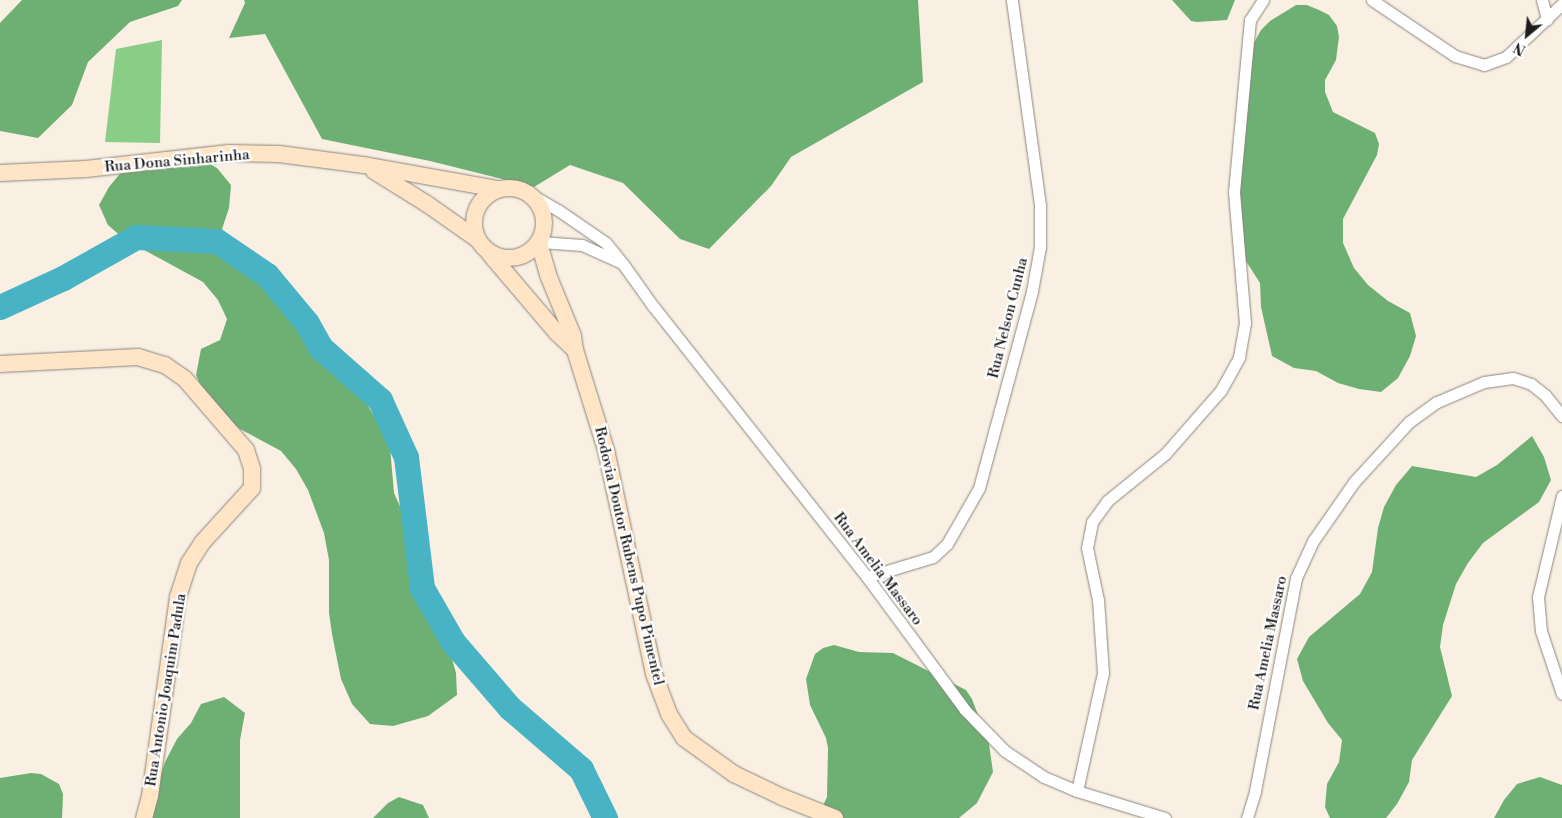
<!DOCTYPE html>
<html>
<head>
<meta charset="utf-8">
<style>
	body { margin:0 }
	#map { position:relative; width:1562px; height:818px; overflow:hidden; background:#f9f0e3; font-family:"Libre Bodoni",serif }
	div>[style] { position:absolute }
	[style*='--x'] { left:calc(var(--x)*1px); top:calc(var(--y)*1px); width:calc(var(--w)*1px); rotate:calc(var(--a)*1deg) }
	.green>* { inset:0; background:#89cd87 }
	.forest>* { inset:0; background:#6eb074 }
	.river>* { height:25px; margin:-12.5px; padding:0 12.5px; transform-origin:12.5px; border-radius:12.5px; background:#47b3c4 }
	.roads { filter:drop-shadow(0 0 1px #8a8680) drop-shadow(0 0 1px #8a8680) }
	.street>* { height:11px; margin:-5.5px; padding:0 5.5px; transform-origin:5.5px; border-radius:5.5px; background:#fff }
	.secondary>* { height:16px; margin:-8px; padding:0 8px; transform-origin:8px; border-radius:8px; background:#ffe4c6 }
	.secondary>.ring { margin:-8px; padding:0; box-sizing:content-box; background:none; border:16px solid #ffe4c6; border-radius:50% }
	span { translate:-50% -50%; white-space:nowrap; text-align:center; line-height:1.15; -webkit-text-stroke:4.5px #fff; paint-order:stroke }
	.street-label { font-size:15px; color:#1c1c1c }
	.north { position:absolute; left:1502px; top:10px; width:50px; height:50px; -webkit-text-stroke:4px #fff; paint-order:stroke; rotate:208deg; font-size:14px; font-weight:700; line-height:20px; text-align:center; color:#1c1c1c }
	.north::after { content:''; display:block; margin:auto; width:18px; height:22px; background:#1c1c1c; clip-path:polygon(50% 0,100% 100%,50% 72%,0 100%) }
</style>
</head>
<body>
<div id="map">
	<div class="green">
		<i style="clip-path:polygon(162px 40px,160px 143px,105px 142px,116px 49px)"></i>
	</div>
	<div class="forest">
		<i style="clip-path:polygon(22px 0,182px 0,178px 6px,130px 22px,88px 62px,72px 105px,38px 138px,0 131px,0 23px)"></i>
		<i style="clip-path:polygon(244px 0,918px 0,923px 82px,791px 157px,771px 186px,709px 249px,680px 239px,623px 183px,570px 165px,534px 187px,430px 161px,322px 139px,265px 34px,229px 38px,245px 3px)"></i>
		<i style="clip-path:polygon(1172px 0,1235px 0,1227px 20px,1197px 22px,1191px 21px)"></i>
		<i style="clip-path:polygon(1296px 5px,1307px 5px,1319px 10px,1329px 15px,1337px 26px,1339px 37px,1336px 60px,1325px 80px,1325px 92px,1333px 112px,1375px 133px,1379px 144px,1377px 155px,1343px 219px,1343px 243px,1354px 268px,1368px 285px,1388px 301px,1410px 313px,1416px 336px,1410px 356px,1398px 378px,1381px 392px,1359px 389px,1338px 383px,1316px 371px,1294px 368px,1272px 356px,1261px 307px,1260px 283px,1244px 258px,1239px 203px,1245px 59px,1261px 30px,1270px 21px)"></i>
		<i style="clip-path:polygon(198px 157px,217px 168px,231px 185px,229px 208px,222px 229px,255px 267px,264px 286px,312px 332px,327px 349px,339px 371px,356px 385px,381px 428px,390px 447px,394px 493px,403px 513px,404px 538px,443px 627px,456px 673px,457px 695px,428px 716px,393px 726px,370px 724px,352px 704px,341px 679px,332px 634px,329px 613px,329px 560px,324px 533px,308px 490px,296px 469px,281px 451px,240px 429px,219px 412px,205px 395px,196px 375px,201px 349px,220px 340px,227px 319px,218px 300px,203px 282px,124px 239px,108px 225px,99px 205px,109px 187px,123px 170px)"></i>
		<i style="clip-path:polygon(1532px 436px,1544px 457px,1551px 480px,1539px 502px,1483px 543px,1468px 563px,1456px 584px,1443px 625px,1440px 647px,1452px 696px,1412px 760px,1409px 782px,1397px 804px,1386px 818px,1330px 818px,1325px 807px,1327px 784px,1339px 762px,1342px 740px,1328px 723px,1303px 681px,1297px 659px,1309px 637px,1360px 594px,1372px 572px,1378px 528px,1384px 507px,1396px 485px,1412px 466px,1476px 477px,1497px 465px)"></i>
		<i style="clip-path:polygon(834px 645px,859px 652px,893px 653px,966px 690px,972px 699px,989px 744px,993px 772px,977px 803px,959px 818px,823px 818px,822px 808px,827px 797px,828px 748px,826px 738px,810px 705px,806px 679px,815px 654px,823px 648px)"></i>
		<i style="clip-path:polygon(224px 697px,245px 713px,240px 740px,240px 818px,153px 818px,158px 783px,165px 762px,177px 739px,191px 723px,201px 704px)"></i>
		<i style="clip-path:polygon(31px 773px,41px 774px,59px 784px,63px 794px,62px 818px,0 818px,0 778px)"></i>
		<i style="clip-path:polygon(1540px 777px,1562px 785px,1562px 818px,1494px 818px,1504px 800px,1517px 784px)"></i>
		<i style="clip-path:polygon(399px 797px,423px 805px,429px 818px,373px 818px,388px 803px)"></i>
	</div>
	<div class="river">
		<i style="--x:0;--y:307;--w:69;--a:-24.7"></i>
		<i style="--x:63;--y:278;--w:84;--a:-29.3"></i>
		<i style="--x:136;--y:237;--w:81;--a:2.8"></i>
		<i style="--x:217;--y:241;--w:60;--a:34.2"></i>
		<i style="--x:267;--y:275;--w:62;--a:50.2"></i>
		<i style="--x:307;--y:323;--w:29;--a:61"></i>
		<i style="--x:321;--y:348;--w:79;--a:41.4"></i>
		<i style="--x:380;--y:400;--w:63;--a:65.5"></i>
		<i style="--x:406;--y:457;--w:132;--a:83"></i>
		<i style="--x:422;--y:588;--w:62;--a:60.1"></i>
		<i style="--x:453;--y:642;--w:87;--a:49.2"></i>
		<i style="--x:510;--y:708;--w:94;--a:40.7"></i>
		<i style="--x:581;--y:769;--w:55;--a:63.9"></i>
	</div>
	<div class="roads">
		<div class="street">
			<i style="--x:1372;--y:0;--w:100;--a:34"></i>
			<i style="--x:1455;--y:56;--w:30;--a:17"></i>
			<i style="--x:1484;--y:65;--w:23;--a:-20"></i>
			<i style="--x:1506;--y:57;--w:77;--a:-43.4"></i>
			<i style="--x:1542;--y:0;--w:20;--a:75"></i>
			<i style="--x:530;--y:194;--w:32;--a:30"></i>
			<i style="--x:558;--y:210;--w:58;--a:34.5"></i>
			<i style="--x:606;--y:243;--w:27;--a:51"></i>
			<i style="--x:623;--y:264;--w:52;--a:54.5"></i>
			<i style="--x:653;--y:306;--w:345;--a:51.7"></i>
			<i style="--x:867;--y:577;--w:165;--a:53.6"></i>
			<i style="--x:965;--y:710;--w:57;--a:45.7"></i>
			<i style="--x:1005;--y:751;--w:47;--a:33.7"></i>
			<i style="--x:1044;--y:777;--w:36;--a:23"></i>
			<i style="--x:1077;--y:791;--w:92;--a:17.1"></i>
			<i style="--x:540;--y:242;--w:42;--a:4.1"></i>
			<i style="--x:582;--y:245;--w:42;--a:24.1"></i>
			<i style="--x:1562;--y:496;--w:104;--a:103.4"></i>
			<i style="--x:1538;--y:597;--w:34;--a:85"></i>
			<i style="--x:1541;--y:631;--w:66;--a:71.6"></i>
			<i style="--x:867;--y:577;--w:69;--a:-16.9"></i>
			<i style="--x:933;--y:557;--w:19;--a:-43"></i>
			<i style="--x:947;--y:544;--w:64;--a:-60.3"></i>
			<i style="--x:979;--y:488;--w:204;--a:-74.9"></i>
			<i style="--x:1032;--y:291;--w:45;--a:-79.7"></i>
			<i style="--x:1040;--y:247;--w:42;--a:-90"></i>
			<i style="--x:1040;--y:205;--w:207;--a:-97.8"></i>
			<i style="--x:1077;--y:791;--w:121;--a:-77.6"></i>
			<i style="--x:1103;--y:673;--w:73;--a:-93.9"></i>
			<i style="--x:1098;--y:600;--w:53;--a:-101.9"></i>
			<i style="--x:1087;--y:548;--w:26;--a:-79"></i>
			<i style="--x:1092;--y:522;--w:26;--a:-54"></i>
			<i style="--x:1107;--y:501;--w:75;--a:-39"></i>
			<i style="--x:1165;--y:454;--w:85;--a:-48.8"></i>
			<i style="--x:1221;--y:390;--w:38;--a:-61"></i>
			<i style="--x:1239;--y:357;--w:35;--a:-80"></i>
			<i style="--x:1245;--y:323;--w:131;--a:-94.8"></i>
			<i style="--x:1234;--y:192;--w:173;--a:-84.7"></i>
			<i style="--x:1250;--y:20;--w:24;--a:-57"></i>
			<i style="--x:1247;--y:818;--w:28;--a:-73"></i>
			<i style="--x:1255;--y:791;--w:217;--a:-79.1"></i>
			<i style="--x:1296;--y:578;--w:41;--a:-65.3"></i>
			<i style="--x:1313;--y:541;--w:72;--a:-55.2"></i>
			<i style="--x:1354;--y:482;--w:81;--a:-47.5"></i>
			<i style="--x:1409;--y:422;--w:34;--a:-36"></i>
			<i style="--x:1437;--y:402;--w:51;--a:-23.1"></i>
			<i style="--x:1484;--y:382;--w:29;--a:-8"></i>
			<i style="--x:1513;--y:378;--w:19;--a:18"></i>
			<i style="--x:1531;--y:384;--w:18;--a:38"></i>
			<i style="--x:1545;--y:395;--w:27;--a:51"></i>
		</div>
		<div class="secondary">
			<i style="--x:374;--y:171;--w:62;--a:31.9"></i>
			<i style="--x:427;--y:204;--w:61;--a:35"></i>
			<i style="--x:0;--y:173;--w:86;--a:-2.7"></i>
			<i style="--x:86;--y:169;--w:144;--a:-6.4"></i>
			<i style="--x:229;--y:153;--w:50;--a:1.1"></i>
			<i style="--x:279;--y:154;--w:86;--a:7.4"></i>
			<i style="--x:364;--y:165;--w:136;--a:10.2"></i>
			<i class="ring" style="left:474px;top:188px;width:54px;height:54px"></i>
			<i style="--x:539;--y:243;--w:33;--a:74"></i>
			<i style="--x:548;--y:275;--w:66;--a:67.7"></i>
			<i style="--x:573;--y:336;--w:14;--a:82"></i>
			<i style="--x:575;--y:350;--w:105;--a:72.8"></i>
			<i style="--x:606;--y:450;--w:229;--a:77.9"></i>
			<i style="--x:654;--y:674;--w:43;--a:69.4"></i>
			<i style="--x:669;--y:714;--w:28;--a:58"></i>
			<i style="--x:684;--y:738;--w:62;--a:35.8"></i>
			<i style="--x:734;--y:774;--w:53;--a:25.6"></i>
			<i style="--x:782;--y:797;--w:57;--a:21.6"></i>
			<i style="--x:489;--y:253;--w:105;--a:49.6"></i>
			<i style="--x:557;--y:333;--w:25;--a:43"></i>
			<i style="--x:0;--y:364;--w:138;--a:-2.9"></i>
			<i style="--x:138;--y:357;--w:28;--a:17"></i>
			<i style="--x:165;--y:365;--w:24;--a:35"></i>
			<i style="--x:185;--y:379;--w:94;--a:49.3"></i>
			<i style="--x:246;--y:450;--w:20;--a:72"></i>
			<i style="--x:252;--y:469;--w:19;--a:90"></i>
			<i style="--x:252;--y:488;--w:74;--a:132.3"></i>
			<i style="--x:202;--y:543;--w:24;--a:123"></i>
			<i style="--x:189;--y:563;--w:36;--a:108"></i>
			<i style="--x:178;--y:597;--w:201;--a:98"></i>
			<i style="--x:150;--y:796;--w:23;--a:105"></i>
		</div>
	</div>
	<div class="street-label">
		<span style="left:177px;top:161px;rotate:-5deg">Rua Dona Sinharinha</span>
		<span style="left:1008px;top:318px;rotate:-76deg">Rua Nelson Cunha</span>
		<span style="left:629px;top:556px;rotate:77deg">Rodovia Doutor Rubens Pupo Pimentel</span>
		<span style="left:878px;top:569px;rotate:53deg">Rua Amelia Massaro</span>
		<span style="left:1268px;top:643px;rotate:-78deg">Rua Amelia Massaro</span>
		<span style="left:166px;top:690px;rotate:-81deg">Rua Antonio Joaquim Padula</span>
	</div>
	<div class="north">N</div>
</div>
</body>
</html>
